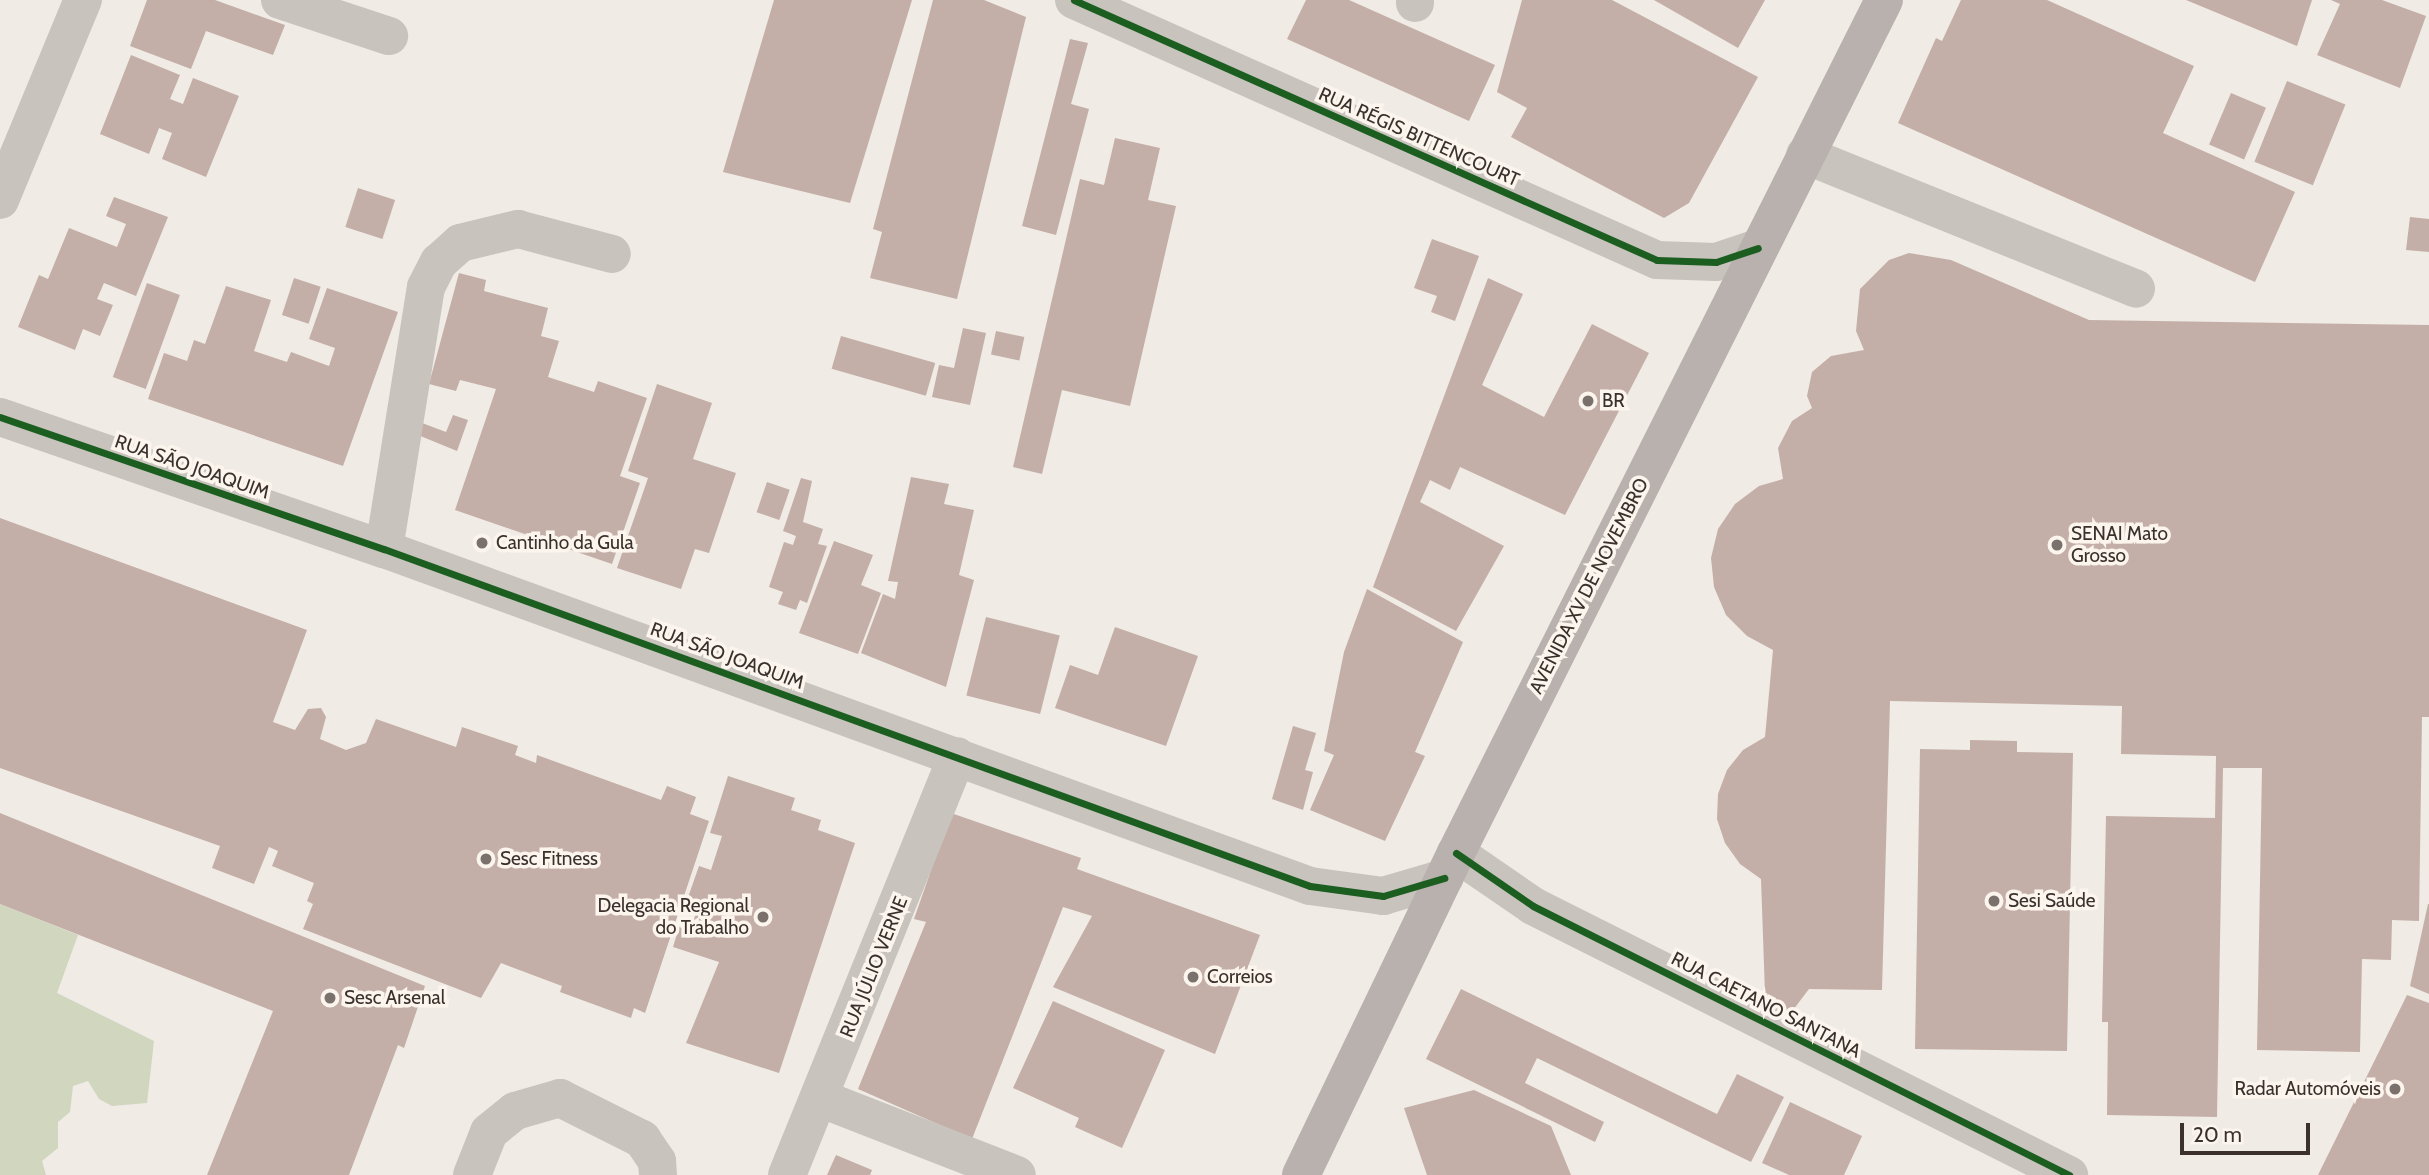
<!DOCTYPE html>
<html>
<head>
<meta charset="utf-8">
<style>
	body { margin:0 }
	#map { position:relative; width:2429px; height:1175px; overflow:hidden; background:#f0ebe5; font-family:Cabin,sans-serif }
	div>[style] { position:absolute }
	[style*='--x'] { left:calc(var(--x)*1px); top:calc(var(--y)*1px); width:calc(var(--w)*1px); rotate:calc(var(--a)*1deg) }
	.green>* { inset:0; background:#d1d6bf }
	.building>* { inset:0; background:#c3afa7; transform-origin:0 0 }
	.minor>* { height:38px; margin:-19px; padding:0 19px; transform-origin:19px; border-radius:19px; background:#c9c3be }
	.major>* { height:38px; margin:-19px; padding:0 19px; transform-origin:19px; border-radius:19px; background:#b8b1ad }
	.cycleway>* { height:7px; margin:-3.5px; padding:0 3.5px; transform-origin:3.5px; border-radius:3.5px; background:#1b5e20 }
	.dots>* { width:19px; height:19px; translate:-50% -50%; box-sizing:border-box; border:4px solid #fbf5ee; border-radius:50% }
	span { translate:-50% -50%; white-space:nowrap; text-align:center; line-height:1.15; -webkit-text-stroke:7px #fbf5ee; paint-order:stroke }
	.street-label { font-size:19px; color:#3b302b }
	.poi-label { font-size:19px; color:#3b302b }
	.left { translate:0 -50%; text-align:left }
	.right { translate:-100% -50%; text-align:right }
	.scale { position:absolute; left:2180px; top:1123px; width:130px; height:32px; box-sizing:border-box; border:4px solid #3b302b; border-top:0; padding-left:9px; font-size:21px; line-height:24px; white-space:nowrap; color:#3b302b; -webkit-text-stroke:5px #fbf5ee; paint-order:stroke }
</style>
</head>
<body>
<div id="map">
	<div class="green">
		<i style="clip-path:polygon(0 904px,78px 935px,57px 993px,154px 1041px,147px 1103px,112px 1106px,99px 1099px,88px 1081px,73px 1086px,70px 1112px,58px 1122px,58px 1148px,42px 1161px,46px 1175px,0 1175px)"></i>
	</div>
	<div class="building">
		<i style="clip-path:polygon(147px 0,215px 0,285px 25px,273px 55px,206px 31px,191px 69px,130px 46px)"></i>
		<i style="clip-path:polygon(774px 0,912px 0,850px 203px,723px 172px)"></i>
		<i style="clip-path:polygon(933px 0,984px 0,1026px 17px,957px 299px,870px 278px,882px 232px,873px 229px)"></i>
		<i style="clip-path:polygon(1306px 0,1349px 0,1495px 65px,1469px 121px,1287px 39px)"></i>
		<i style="clip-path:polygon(1522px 0,1612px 0,1758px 77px,1689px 203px,1664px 218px,1511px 137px,1527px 108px,1497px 92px)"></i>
		<i style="clip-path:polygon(1654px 0,1765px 0,1738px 48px)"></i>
		<i style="clip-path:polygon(1961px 0,2047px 0,2194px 66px,2163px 133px,2295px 192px,2255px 282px,1898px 123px,1936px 38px,1942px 41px)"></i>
		<i style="clip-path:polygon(2186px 0,2312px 0,2297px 46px)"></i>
		<i style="clip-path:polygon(2331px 0,2382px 0,2426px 16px,2400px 88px,2317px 55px,2340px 4px)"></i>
		<i style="clip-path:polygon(1070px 39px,1088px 43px,1071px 104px,1089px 109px,1056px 235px,1022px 226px)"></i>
		<i style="clip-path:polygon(131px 55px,180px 75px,170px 99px,183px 104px,193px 78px,239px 96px,206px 177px,162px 159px,172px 133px,159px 128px,149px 154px,100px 134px)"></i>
		<i style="left:2287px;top:81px;width:63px;height:87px;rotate:22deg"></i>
		<i style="left:2231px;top:93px;width:38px;height:56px;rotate:23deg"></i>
		<i style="clip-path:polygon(1115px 138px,1160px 148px,1148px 200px,1176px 206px,1130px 406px,1062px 390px,1042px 474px,1013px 467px,1080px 179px,1104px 185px)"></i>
		<i style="left:358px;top:188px;width:39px;height:41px;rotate:18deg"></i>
		<i style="clip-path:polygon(114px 197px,168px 217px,136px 296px,104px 283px,97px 299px,113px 305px,100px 336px,83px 329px,75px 350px,18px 327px,39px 275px,48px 279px,69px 228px,117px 247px,126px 224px,106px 216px)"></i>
		<i style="clip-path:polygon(2410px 217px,2429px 219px,2429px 252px,2406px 250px)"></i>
		<i style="clip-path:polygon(1432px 239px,1479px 256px,1455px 321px,1431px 312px,1437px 296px,1414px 288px)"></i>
		<i style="clip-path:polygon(1909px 253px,1951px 260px,2089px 320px,2429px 325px,2429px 717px,2422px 717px,2419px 921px,2392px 920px,2391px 960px,2362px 959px,2360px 1052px,2257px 1050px,2262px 768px,2223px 768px,2217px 1117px,2107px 1115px,2108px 1022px,2102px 1022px,2106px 816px,2215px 818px,2216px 756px,2121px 754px,2122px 706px,1890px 701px,1882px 990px,1809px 989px,1790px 1014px,1765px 994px,1761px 879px,1740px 864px,1725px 843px,1717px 819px,1718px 794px,1727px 770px,1743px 750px,1765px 737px,1773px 650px,1747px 636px,1726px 615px,1714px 587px,1711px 558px,1718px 529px,1735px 504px,1759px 486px,1783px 479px,1778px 448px,1792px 421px,1812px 408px,1807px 396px,1812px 372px,1831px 356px,1864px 350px,1856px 331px,1860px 289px,1889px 260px)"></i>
		<i style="clip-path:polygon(459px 273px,486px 280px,484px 291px,548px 308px,541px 336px,559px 341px,548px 377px,594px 392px,598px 381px,647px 398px,620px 476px,640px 483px,612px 564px,455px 510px,496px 389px,460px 380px,456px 391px,429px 384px)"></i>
		<i style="left:294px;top:278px;width:28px;height:39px;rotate:18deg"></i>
		<i style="clip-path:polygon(1488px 278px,1523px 294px,1482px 385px,1544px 417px,1592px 324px,1649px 353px,1565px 515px,1460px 467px,1450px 490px,1430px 480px,1420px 502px,1504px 546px,1456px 631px,1373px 587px)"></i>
		<i style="left:147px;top:283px;width:35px;height:100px;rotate:20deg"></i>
		<i style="clip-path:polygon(226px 286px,271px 300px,254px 351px,287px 362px,291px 352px,329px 366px,335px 348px,309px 339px,327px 288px,398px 312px,343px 466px,148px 399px,164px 353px,187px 361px,194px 340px,205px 344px)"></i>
		<i style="clip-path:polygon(963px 328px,986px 333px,970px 405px,932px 397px,939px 365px,954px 368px)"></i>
		<i style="left:996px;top:331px;width:29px;height:24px;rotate:12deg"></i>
		<i style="left:841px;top:336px;width:98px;height:34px;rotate:16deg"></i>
		<i style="clip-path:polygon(657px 384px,712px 403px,693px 459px,736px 473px,709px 553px,695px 549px,681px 589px,617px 568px,648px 478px,628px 471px)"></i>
		<i style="clip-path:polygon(453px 415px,468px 420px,457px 451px,418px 435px,422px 423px,446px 432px)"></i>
		<i style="clip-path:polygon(911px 477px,949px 484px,944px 504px,974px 510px,959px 575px,974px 580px,946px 687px,861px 653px,883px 594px,895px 599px,898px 582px,888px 581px)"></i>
		<i style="clip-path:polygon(801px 478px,812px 481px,803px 522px,823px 529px,818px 544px,827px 546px,807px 603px,800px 600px,796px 610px,778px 604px,783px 592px,769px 587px,784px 542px,793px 545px,796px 536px,783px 531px)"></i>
		<i style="left:767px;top:482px;width:24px;height:32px;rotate:19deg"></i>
		<i style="clip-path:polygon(0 518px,307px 630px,273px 722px,295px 730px,308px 709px,321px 708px,326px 717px,320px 739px,346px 750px,366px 743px,376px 719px,456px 747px,462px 727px,518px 746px,515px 755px,536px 763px,537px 755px,661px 800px,667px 786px,696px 797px,690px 814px,709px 821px,645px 1013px,634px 1008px,631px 1018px,560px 992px,562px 986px,501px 963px,481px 998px,303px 929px,313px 904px,307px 901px,314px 883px,272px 866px,278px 851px,269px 847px,254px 884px,212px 868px,220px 846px,0 768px)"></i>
		<i style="clip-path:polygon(834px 541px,873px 555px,861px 585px,881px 593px,858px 654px,799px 633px)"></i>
		<i style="clip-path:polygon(1367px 589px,1463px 642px,1415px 752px,1425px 756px,1385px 841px,1310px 810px,1334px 755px,1324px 751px,1344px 652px)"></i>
		<i style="left:986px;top:617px;width:76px;height:81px;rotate:14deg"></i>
		<i style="clip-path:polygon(1115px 627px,1198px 656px,1166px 746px,1055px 708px,1070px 665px,1098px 675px)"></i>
		<i style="clip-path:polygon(1293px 726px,1316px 733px,1305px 770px,1313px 772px,1303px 810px,1272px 799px)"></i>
		<i style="clip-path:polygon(1970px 740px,2017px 741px,2017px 752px,2073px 753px,2067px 1051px,1915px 1049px,1920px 749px,1970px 750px)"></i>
		<i style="clip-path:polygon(728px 776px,795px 798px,791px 810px,821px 820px,818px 830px,855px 843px,779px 1073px,686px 1043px,719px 962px,673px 947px,679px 927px,690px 931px,698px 907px,686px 903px,699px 866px,711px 870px,722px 836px,710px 833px)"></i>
		<i style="clip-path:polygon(0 813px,425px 986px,404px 1048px,398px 1045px,349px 1175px,207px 1175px,273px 1011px,0 904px)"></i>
		<i style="clip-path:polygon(951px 813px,1081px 858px,1077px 869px,1260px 935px,1215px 1054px,1053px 987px,1092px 916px,1063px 907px,972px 1139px,858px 1089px,926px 922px,914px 919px)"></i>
		<i style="clip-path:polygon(2428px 904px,2429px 904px,2429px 994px,2410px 986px)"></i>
		<i style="clip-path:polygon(1461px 989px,1717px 1114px,1737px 1074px,1784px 1097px,1751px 1162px,1537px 1058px,1525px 1083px,1604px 1122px,1595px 1142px,1426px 1059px)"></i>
		<i style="clip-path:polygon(2407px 995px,2429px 1003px,2429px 1175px,2318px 1175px)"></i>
		<i style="clip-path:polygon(1053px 1001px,1165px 1050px,1122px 1148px,1075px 1127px,1079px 1118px,1013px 1088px)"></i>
		<i style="clip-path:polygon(1474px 1090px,1551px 1126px,1571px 1175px,1427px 1175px,1404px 1108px)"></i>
		<i style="clip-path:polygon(1790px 1102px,1862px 1136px,1844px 1175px,1789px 1175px,1762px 1163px)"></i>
		<i style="clip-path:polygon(836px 1155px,872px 1170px,870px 1175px,827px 1175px)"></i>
	</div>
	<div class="minor">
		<i style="--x:280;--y:0;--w:115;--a:18.3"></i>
		<i style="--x:1074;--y:0;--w:638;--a:24.04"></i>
		<i style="--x:1657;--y:260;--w:59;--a:1.9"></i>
		<i style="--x:1716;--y:262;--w:44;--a:-18.4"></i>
		<i style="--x:1415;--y:3;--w:3;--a:-90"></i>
		<i style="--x:1805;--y:155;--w:357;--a:22"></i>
		<i style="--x:0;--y:200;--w:217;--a:-67.5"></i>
		<i style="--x:0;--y:417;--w:406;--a:19"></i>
		<i style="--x:384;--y:549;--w:985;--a:20"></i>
		<i style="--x:1310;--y:886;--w:74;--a:7.8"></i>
		<i style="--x:1383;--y:896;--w:64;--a:-16.4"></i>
		<i style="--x:384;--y:549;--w:265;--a:-80.9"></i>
		<i style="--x:426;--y:287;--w:28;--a:-63"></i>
		<i style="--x:439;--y:262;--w:28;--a:-42"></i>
		<i style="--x:460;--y:243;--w:60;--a:-13.6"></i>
		<i style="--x:518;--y:229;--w:97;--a:14.9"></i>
		<i style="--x:1456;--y:853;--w:93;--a:34.5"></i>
		<i style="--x:1533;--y:906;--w:600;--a:26.65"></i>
		<i style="--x:822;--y:1099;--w:209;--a:21.3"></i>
		<i style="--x:472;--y:1175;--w:46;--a:-68.4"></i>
		<i style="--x:489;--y:1132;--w:33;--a:-39"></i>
		<i style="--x:515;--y:1111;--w:47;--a:-16.1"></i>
		<i style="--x:560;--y:1098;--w:92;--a:26.6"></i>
		<i style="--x:642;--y:1139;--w:27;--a:56"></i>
		<i style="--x:657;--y:1161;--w:14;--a:86"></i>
		<i style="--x:787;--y:1175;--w:452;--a:-67.9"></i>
	</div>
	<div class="major">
		<i style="--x:1301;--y:1175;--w:357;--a:-64.3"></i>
		<i style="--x:1456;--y:853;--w:954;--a:-63.35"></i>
	</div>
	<div class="cycleway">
		<i style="--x:1074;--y:0;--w:638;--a:24.04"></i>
		<i style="--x:1657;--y:260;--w:59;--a:1.9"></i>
		<i style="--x:1716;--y:262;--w:44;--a:-18.4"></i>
		<i style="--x:0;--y:417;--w:406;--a:19"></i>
		<i style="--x:384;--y:549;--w:985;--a:20"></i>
		<i style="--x:1310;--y:886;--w:74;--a:7.8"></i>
		<i style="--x:1383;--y:896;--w:64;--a:-16.4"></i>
		<i style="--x:1456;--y:853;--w:93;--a:34.5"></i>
		<i style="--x:1533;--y:906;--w:600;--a:26.65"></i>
	</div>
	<div class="dots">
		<i style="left:1588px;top:401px;background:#7a716c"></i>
		<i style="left:482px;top:543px;background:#7a716c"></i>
		<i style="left:2057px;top:545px;background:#7a716c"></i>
		<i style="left:486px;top:859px;background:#7a716c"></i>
		<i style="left:1994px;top:901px;background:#7a716c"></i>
		<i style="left:763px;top:917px;background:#7a716c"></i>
		<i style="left:1193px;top:977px;background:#7a716c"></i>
		<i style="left:330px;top:998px;background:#7a716c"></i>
		<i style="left:2395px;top:1089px;background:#7a716c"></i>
	</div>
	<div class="street-label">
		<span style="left:1419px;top:137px;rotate:24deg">RUA RÉGIS BITTENCOURT</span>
		<span style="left:192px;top:467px;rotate:19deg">RUA SÃO JOAQUIM</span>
		<span style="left:1589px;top:586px;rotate:-63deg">AVENIDA XV DE NOVEMBRO</span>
		<span style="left:727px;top:656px;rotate:20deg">RUA SÃO JOAQUIM</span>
		<span style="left:874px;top:967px;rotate:-68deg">RUA JÚLIO VERNE</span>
		<span style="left:1766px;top:1005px;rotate:27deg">RUA CAETANO SANTANA</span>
	</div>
	<div class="poi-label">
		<span class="left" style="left:1602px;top:401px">BR</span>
		<span class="left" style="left:2071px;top:545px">SENAI Mato<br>Grosso</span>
		<span class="left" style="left:496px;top:543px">Cantinho da Gula</span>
		<span class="left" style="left:500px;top:859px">Sesc Fitness</span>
		<span class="left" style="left:2008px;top:901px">Sesi Saúde</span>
		<span class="right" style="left:749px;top:917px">Delegacia Regional<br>do Trabalho</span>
		<span class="left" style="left:1207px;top:977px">Correios</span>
		<span class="left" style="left:344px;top:998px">Sesc Arsenal</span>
		<span class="right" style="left:2381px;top:1089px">Radar Automóveis</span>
	</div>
	<div class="scale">20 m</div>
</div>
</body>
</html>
